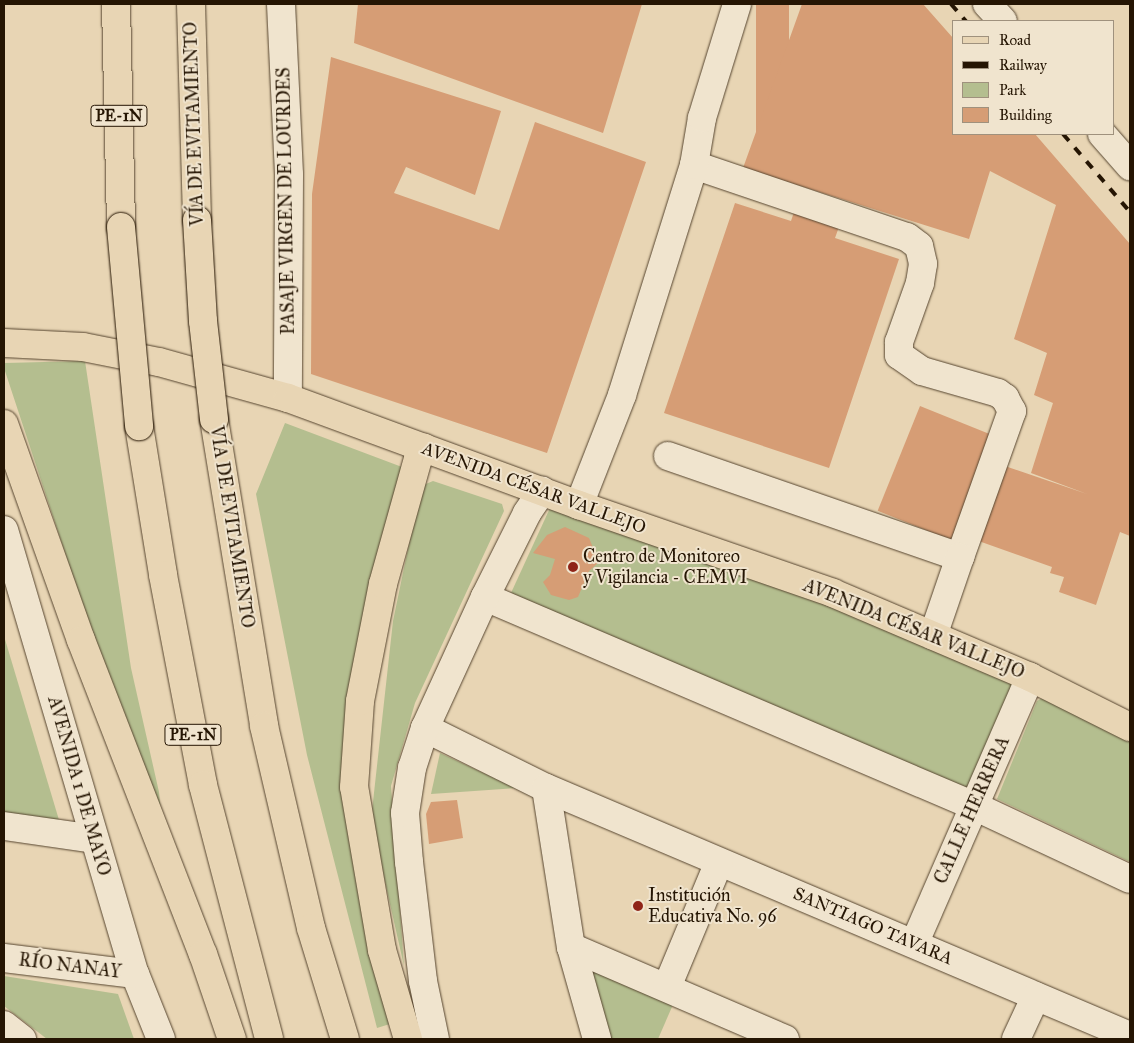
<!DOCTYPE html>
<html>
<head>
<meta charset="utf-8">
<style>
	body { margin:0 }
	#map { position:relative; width:1134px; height:1043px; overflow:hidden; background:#e8d5b4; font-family:"IM FELL Great Primer",serif }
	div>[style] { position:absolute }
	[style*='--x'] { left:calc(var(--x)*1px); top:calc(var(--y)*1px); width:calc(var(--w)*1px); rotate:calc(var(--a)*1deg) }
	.green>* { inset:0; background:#b4be8f }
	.building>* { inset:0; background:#d69d75; transform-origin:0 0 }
	.roads { filter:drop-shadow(0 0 1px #56452f) drop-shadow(0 0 1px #56452f) }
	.minor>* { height:28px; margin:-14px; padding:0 14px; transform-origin:14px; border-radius:14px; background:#f0e4ce }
	.major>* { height:28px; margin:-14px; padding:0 14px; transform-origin:14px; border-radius:14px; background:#e8d5b4 }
	.highway>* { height:28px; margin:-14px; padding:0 14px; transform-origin:14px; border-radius:14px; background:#e8d5b4 }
	.rail>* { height:4px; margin-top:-2px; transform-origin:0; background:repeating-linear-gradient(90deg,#251503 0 9px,transparent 0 18px) }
	.bridges { filter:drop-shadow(0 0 1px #251503) drop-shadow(0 0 1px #251503) }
	.highway-bridge>* { height:28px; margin:-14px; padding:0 14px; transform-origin:14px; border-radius:14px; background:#e8d5b4 }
	.dots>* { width:14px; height:14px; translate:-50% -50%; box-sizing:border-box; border:2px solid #f0e4ce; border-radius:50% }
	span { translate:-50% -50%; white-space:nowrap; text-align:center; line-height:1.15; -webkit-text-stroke:4px #f0e4ce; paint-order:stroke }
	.shield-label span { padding:1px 4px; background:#f0e4ce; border:1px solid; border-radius:4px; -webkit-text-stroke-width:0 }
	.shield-label { font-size:16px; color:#251503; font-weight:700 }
	.street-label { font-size:18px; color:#251503 }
	.poi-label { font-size:18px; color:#251503 }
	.left { translate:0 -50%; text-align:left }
	.frame { position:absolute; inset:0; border:5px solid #251503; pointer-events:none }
	.legend { position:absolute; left:952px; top:20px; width:162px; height:115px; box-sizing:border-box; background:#f0e4ce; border:1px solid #9f917d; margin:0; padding:6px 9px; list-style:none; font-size:15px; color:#251503 }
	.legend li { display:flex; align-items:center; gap:10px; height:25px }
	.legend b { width:25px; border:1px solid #9f917d }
</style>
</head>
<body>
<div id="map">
	<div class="green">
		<i style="clip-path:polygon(85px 361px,131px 668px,159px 792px,164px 842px,153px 820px,4px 368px,4px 363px)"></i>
		<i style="clip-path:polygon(285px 423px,402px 467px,351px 688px,393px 1023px,377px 1028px,307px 755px,256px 494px)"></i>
		<i style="clip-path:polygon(433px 481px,502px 504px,504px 511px,415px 703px,391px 786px,404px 966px,371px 820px,393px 621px,421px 486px)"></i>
		<i style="clip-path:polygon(550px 508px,806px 591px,1016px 683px,969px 793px,511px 593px)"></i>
		<i style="clip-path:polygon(4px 636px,59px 820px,4px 814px)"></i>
		<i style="clip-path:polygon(1044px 697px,1130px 740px,1130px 862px,997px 799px,1037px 701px)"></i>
		<i style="clip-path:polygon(440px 753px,516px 788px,431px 794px)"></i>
		<i style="clip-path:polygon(593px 971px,675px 1000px,658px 1039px,605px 1039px,588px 977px)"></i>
		<i style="clip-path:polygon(4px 976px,118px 994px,134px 1039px,47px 1039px,4px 1006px)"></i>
	</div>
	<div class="building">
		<i style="clip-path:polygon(358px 4px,642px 4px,603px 133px,354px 43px)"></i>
		<i style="left:756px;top:4px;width:33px;height:150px"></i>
		<i style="clip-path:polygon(802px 4px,923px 4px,953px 38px,953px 134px,1035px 134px,1130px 244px,1130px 536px,1120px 532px,1096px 605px,1059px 592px,1064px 577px,1050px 573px,1052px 567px,973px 539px,999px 464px,1087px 494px,1031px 473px,1053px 403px,1034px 395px,1047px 353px,1014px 339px,1056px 205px,990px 171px,969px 239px,743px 168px)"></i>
		<i style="clip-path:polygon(331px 57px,501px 111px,475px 195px,406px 167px,394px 193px,499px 230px,535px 122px,646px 162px,547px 453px,311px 374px,312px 194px)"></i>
		<i style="clip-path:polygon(735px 203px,791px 221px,795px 209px,840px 224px,835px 238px,899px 259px,829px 468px,664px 413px)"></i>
		<i style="left:920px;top:406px;width:79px;height:113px;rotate:22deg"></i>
		<i style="clip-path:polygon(565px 527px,589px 538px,599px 562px,589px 571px,578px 597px,569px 600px,551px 595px,543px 582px,550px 575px,555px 559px,533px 553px,547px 535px)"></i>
		<i style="clip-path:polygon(457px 800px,463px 838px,429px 844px,426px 814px,431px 802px)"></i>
	</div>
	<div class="roads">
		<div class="minor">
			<i style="--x:281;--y:4;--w:171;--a:87.3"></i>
			<i style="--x:289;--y:175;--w:223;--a:90.3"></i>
			<i style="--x:987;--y:4;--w:23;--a:47"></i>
			<i style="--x:1102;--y:134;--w:43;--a:48.8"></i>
			<i style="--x:694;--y:165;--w:225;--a:18.7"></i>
			<i style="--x:907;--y:237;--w:15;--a:37"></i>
			<i style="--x:919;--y:246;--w:18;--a:77"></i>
			<i style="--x:923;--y:264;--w:19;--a:99"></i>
			<i style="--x:920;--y:283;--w:63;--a:109.6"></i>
			<i style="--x:899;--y:342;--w:13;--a:90"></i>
			<i style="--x:899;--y:355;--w:28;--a:35"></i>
			<i style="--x:922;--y:371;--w:79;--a:16.1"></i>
			<i style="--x:998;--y:393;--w:9;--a:36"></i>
			<i style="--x:1005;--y:398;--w:15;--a:62"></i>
			<i style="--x:1012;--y:411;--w:155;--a:109.6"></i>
			<i style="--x:668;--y:456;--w:309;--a:19.1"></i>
			<i style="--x:960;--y:557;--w:83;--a:108.9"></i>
			<i style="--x:579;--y:505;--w:118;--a:-68.6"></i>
			<i style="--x:622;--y:395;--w:241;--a:-72.6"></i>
			<i style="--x:694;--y:165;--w:48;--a:-80.3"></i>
			<i style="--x:702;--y:118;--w:119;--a:-72.9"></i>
			<i style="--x:4;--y:530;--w:463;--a:73.6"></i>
			<i style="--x:135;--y:974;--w:70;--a:68.2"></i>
			<i style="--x:485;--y:597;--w:530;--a:23.13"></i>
			<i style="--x:972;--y:805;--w:174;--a:25.1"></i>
			<i style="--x:425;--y:728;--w:135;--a:26.4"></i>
			<i style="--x:546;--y:788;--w:634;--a:23.01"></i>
			<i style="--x:546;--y:788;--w:161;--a:81.1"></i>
			<i style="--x:571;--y:947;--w:96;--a:74.2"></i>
			<i style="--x:4;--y:826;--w:91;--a:8.2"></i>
			<i style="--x:915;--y:942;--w:289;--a:-66.5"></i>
			<i style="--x:571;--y:947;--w:233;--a:23.3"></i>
			<i style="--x:4;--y:958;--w:132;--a:7"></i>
			<i style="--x:667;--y:987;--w:135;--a:-67.4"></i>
			<i style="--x:4;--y:1025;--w:23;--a:38"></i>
			<i style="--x:435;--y:1039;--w:59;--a:-101.7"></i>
			<i style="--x:423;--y:981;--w:120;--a:-96.7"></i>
			<i style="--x:409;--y:862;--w:49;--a:-94.7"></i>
			<i style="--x:405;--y:813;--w:46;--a:-81.2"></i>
			<i style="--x:412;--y:768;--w:42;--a:-72"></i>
			<i style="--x:425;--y:728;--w:144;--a:-65.4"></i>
			<i style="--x:485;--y:597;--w:94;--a:-63.4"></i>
			<i style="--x:527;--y:513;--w:27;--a:-56"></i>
			<i style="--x:1016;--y:1039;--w:47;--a:-65.1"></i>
		</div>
		<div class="major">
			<i style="--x:4;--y:343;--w:79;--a:2.9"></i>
			<i style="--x:83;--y:347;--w:77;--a:11.2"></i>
			<i style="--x:159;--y:362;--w:134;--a:15.6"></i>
			<i style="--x:288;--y:398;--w:310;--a:20.2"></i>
			<i style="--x:579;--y:505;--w:269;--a:19.1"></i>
			<i style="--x:833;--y:593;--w:214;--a:23.1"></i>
			<i style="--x:1030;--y:677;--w:112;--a:26.6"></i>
		</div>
		<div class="highway">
			<i style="--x:116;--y:4;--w:223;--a:88.7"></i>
			<i style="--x:191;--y:4;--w:216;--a:88.4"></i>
			<i style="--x:214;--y:419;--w:311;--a:80.7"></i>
			<i style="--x:264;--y:726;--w:207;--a:76.9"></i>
			<i style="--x:311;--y:928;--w:116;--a:73"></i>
			<i style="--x:4;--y:424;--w:229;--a:70.4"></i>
			<i style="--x:81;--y:640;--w:337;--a:68.8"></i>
			<i style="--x:203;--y:954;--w:90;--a:71.2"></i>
			<i style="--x:139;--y:426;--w:151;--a:80.8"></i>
			<i style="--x:163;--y:575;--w:214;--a:79.2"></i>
			<i style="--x:203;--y:785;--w:262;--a:75.4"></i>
			<i style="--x:408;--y:1039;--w:93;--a:-106.3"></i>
			<i style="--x:382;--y:950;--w:165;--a:-99.7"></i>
			<i style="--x:354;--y:787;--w:86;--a:-86"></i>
			<i style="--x:360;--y:701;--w:119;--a:-78.9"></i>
			<i style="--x:383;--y:584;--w:130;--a:-74.4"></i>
			<i style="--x:418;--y:459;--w:13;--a:-61"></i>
		</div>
	</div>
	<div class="rail">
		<i style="--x:951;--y:4;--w:23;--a:49"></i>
		<i style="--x:1063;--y:134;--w:103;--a:49.3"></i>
	</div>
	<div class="bridges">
		<div class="highway-bridge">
			<i style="--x:197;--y:220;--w:101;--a:86.6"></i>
			<i style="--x:203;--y:321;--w:99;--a:83.6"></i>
			<i style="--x:121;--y:227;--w:200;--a:84.8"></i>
		</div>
	</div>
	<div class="dots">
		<i style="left:573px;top:567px;background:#8f2418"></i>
		<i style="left:638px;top:906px;background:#8f2418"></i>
	</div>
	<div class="shield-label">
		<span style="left:119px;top:116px">PE-1N</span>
		<span style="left:193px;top:735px">PE-1N</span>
	</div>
	<div class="street-label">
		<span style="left:194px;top:124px;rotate:-92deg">VÍA DE EVITAMIENTO</span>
		<span style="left:286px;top:201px;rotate:-91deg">PASAJE VIRGEN DE LOURDES</span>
		<span style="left:534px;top:488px;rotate:20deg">AVENIDA CÉSAR VALLEJO</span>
		<span style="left:232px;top:527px;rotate:81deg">VÍA DE EVITAMIENTO</span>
		<span style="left:914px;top:629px;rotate:22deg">AVENIDA CÉSAR VALLEJO</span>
		<span style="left:79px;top:786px;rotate:74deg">AVENIDA 1 DE MAYO</span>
		<span style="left:972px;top:810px;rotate:-66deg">CALLE HERRERA</span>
		<span style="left:873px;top:926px;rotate:23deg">SANTIAGO TAVARA</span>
		<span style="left:70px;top:966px;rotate:7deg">RÍO NANAY</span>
	</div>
	<div class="poi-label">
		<span class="left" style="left:583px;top:567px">Centro de Monitoreo<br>y Vigilancia - CEMVI</span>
		<span class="left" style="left:648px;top:906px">Institución<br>Educativa No. 96</span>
	</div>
	<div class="frame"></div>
	<ul class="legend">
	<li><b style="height:6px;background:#e8d5b4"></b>Road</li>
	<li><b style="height:6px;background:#251503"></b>Railway</li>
	<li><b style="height:14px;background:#b4be8f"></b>Park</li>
	<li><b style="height:14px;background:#d69d75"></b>Building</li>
	</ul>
</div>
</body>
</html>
